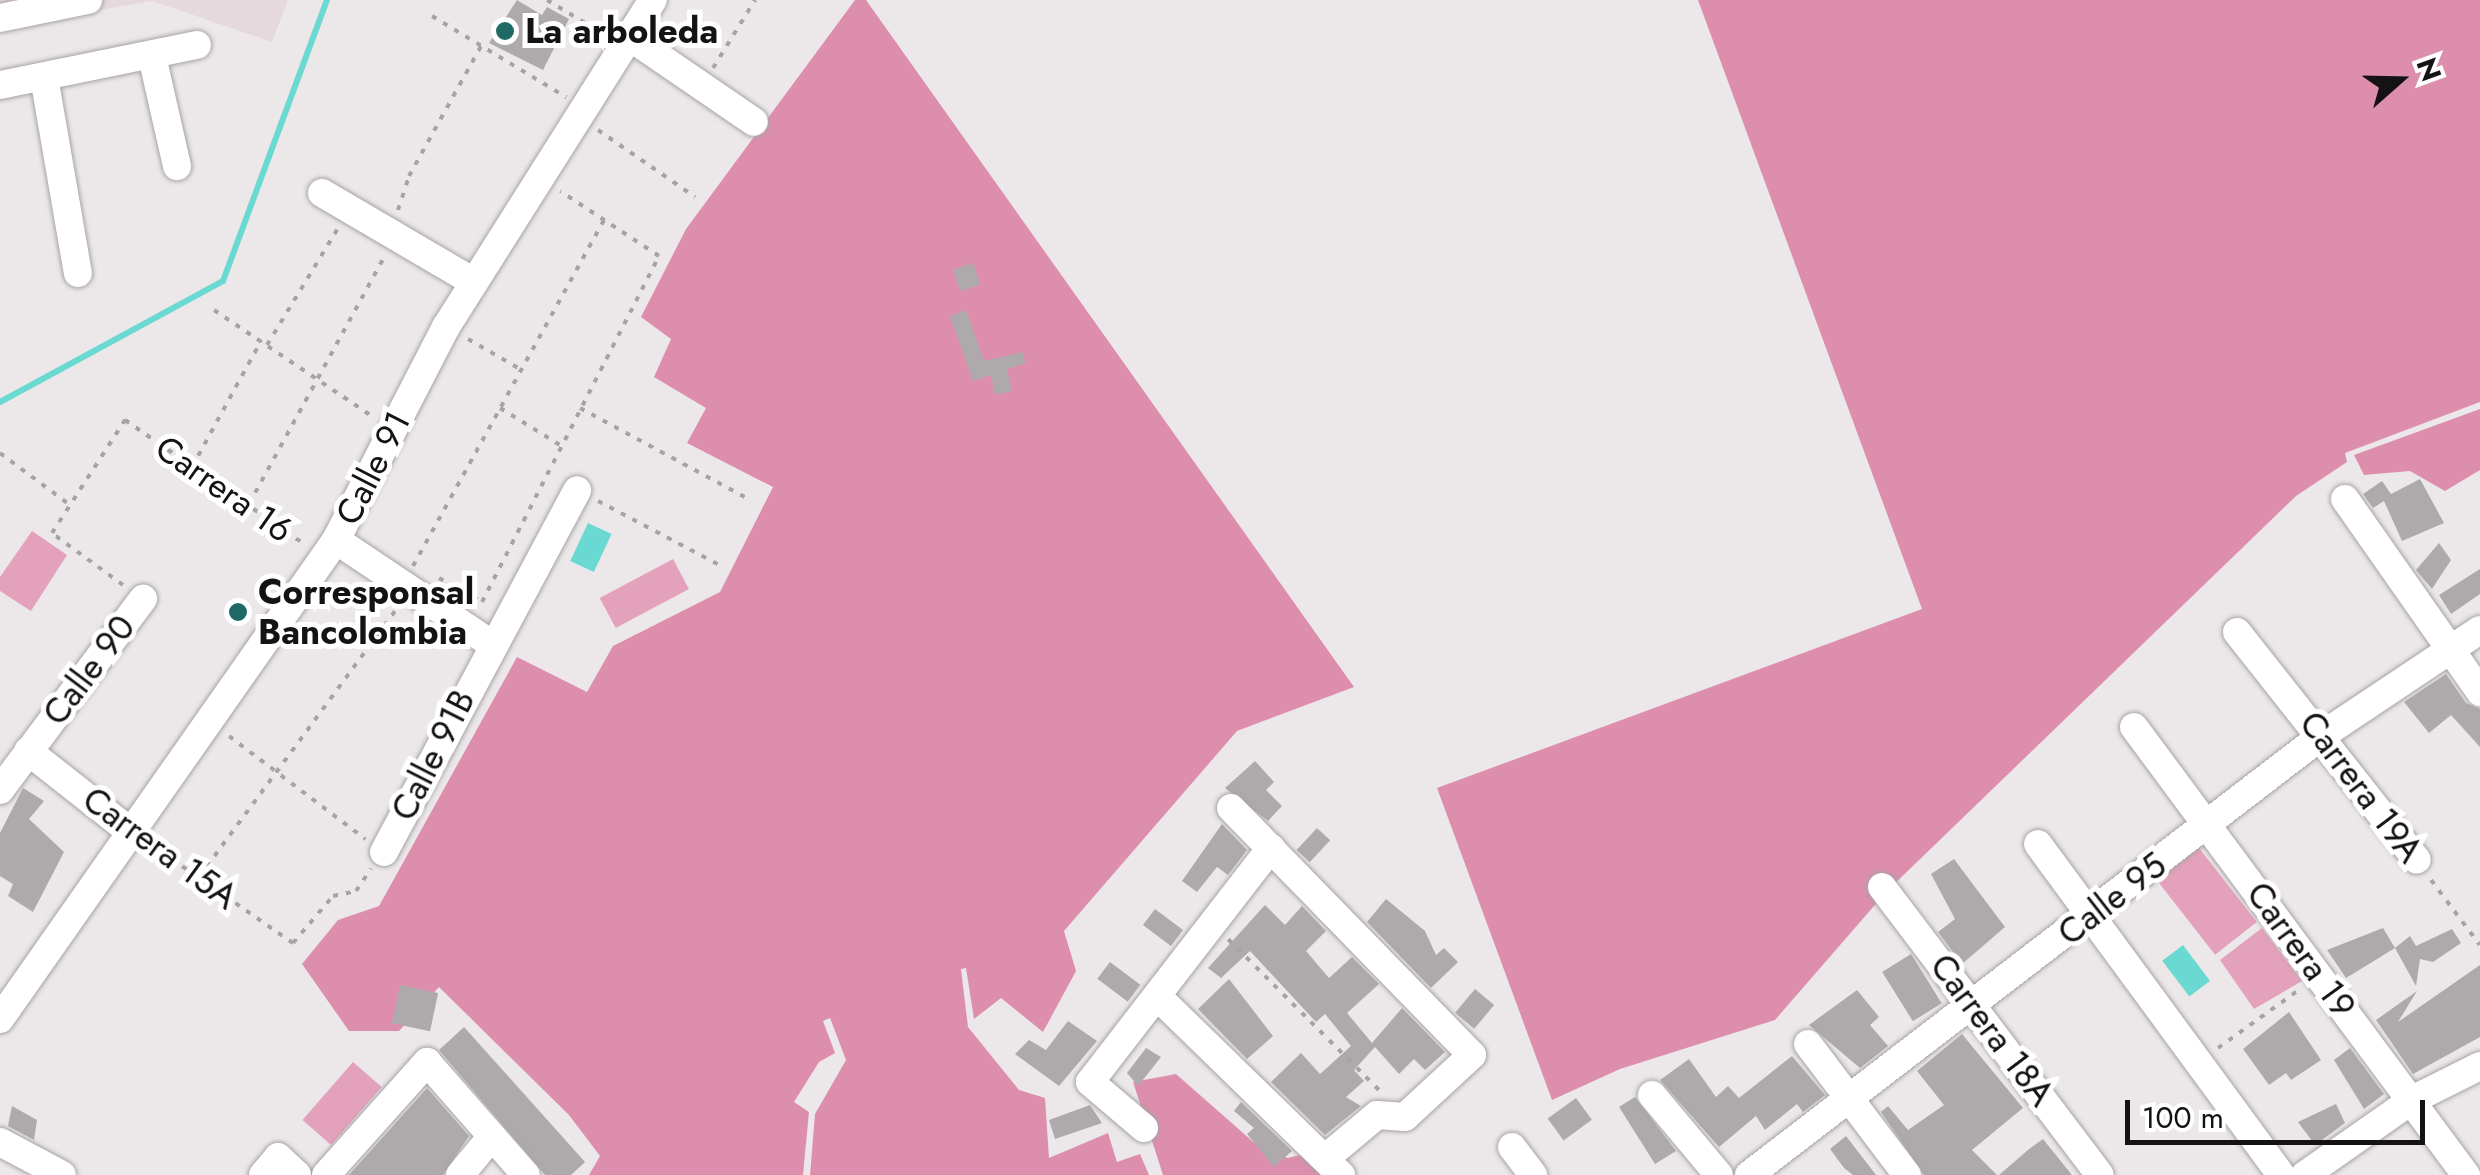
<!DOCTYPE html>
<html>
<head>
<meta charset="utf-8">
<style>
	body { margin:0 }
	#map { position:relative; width:2480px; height:1175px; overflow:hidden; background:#ece8e9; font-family:Jost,sans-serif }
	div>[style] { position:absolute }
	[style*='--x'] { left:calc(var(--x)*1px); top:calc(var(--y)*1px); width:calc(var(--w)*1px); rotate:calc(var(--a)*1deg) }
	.built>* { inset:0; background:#e6d9dd }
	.green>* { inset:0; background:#e4a1bb; transform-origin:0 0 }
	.forest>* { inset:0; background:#dd8ead }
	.water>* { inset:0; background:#6ad9d1; transform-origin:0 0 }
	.stream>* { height:6px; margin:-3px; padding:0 3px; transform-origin:3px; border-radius:3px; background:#6ad9d1 }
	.building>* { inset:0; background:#aeaaab; transform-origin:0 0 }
	.path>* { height:4px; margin-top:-2px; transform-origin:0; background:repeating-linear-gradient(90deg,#a6a3a4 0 5px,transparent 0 13px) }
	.roads { filter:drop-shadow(0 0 2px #a7a3a5) drop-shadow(0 0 2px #a7a3a5) }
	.minor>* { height:28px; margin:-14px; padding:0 14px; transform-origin:14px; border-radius:14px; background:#fff }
	.dots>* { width:28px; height:28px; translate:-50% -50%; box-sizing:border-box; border:5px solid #fff; border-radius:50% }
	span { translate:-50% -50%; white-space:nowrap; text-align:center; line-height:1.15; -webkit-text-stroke:10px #fff; paint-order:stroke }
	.poi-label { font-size:35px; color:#141213; font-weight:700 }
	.left { translate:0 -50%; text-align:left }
	.street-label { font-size:35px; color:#141213 }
	.north { position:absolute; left:2350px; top:30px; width:100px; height:100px; -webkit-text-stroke:8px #fff; paint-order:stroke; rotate:70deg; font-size:28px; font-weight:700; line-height:40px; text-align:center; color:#141213 }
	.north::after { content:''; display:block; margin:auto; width:35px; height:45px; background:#141213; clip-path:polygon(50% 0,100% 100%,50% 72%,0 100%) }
	.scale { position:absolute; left:2125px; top:1100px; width:300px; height:45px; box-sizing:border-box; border:5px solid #141213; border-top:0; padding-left:12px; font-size:30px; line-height:35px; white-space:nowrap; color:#141213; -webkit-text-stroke:8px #fff; paint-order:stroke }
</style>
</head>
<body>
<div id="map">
	<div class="built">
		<i style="clip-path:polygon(0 0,288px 0,272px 42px,152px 1px,0 27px)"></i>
	</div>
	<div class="green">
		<i style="clip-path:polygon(32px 531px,67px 555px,31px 611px,0 591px,0 577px)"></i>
		<i style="left:673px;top:559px;width:34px;height:83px;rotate:62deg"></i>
		<i style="left:2199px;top:848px;width:94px;height:53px;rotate:52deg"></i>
		<i style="clip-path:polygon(2262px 928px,2302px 981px,2254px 1009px,2220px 960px)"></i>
		<i style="left:353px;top:1062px;width:38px;height:77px;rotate:41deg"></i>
	</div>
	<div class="forest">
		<i style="clip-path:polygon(855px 0,866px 0,1354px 687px,1237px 731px,1064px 931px,1076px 971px,1043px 1032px,1001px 998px,974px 1019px,966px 968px,961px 969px,968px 1027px,1019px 1090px,1045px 1098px,1049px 1158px,1108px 1133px,1117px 1162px,1140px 1154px,1149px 1175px,810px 1175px,815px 1114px,846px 1060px,830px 1018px,823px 1021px,835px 1053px,819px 1062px,794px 1102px,809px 1112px,803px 1175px,589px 1175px,600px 1156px,569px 1115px,439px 987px,399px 1031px,349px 1031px,302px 964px,338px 920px,379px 906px,517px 657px,587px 692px,613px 646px,720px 592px,773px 487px,687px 443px,706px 408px,654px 377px,671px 339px,641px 317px,686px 229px)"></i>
		<i style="clip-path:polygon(1698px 0,2480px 0,2480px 402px,2345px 453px,2347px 462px,2296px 496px,1887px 891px,1775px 1020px,1620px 1069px,1552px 1100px,1437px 788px,1922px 609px)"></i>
		<i style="clip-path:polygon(2480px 409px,2480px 470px,2445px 491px,2410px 471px,2364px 475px,2354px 455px)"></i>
		<i style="clip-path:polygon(1176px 1074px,1259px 1147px,1288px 1158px,1312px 1152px,1339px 1175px,1163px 1175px,1133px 1082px)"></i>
	</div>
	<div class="water">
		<i style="left:588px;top:523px;width:26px;height:42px;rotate:25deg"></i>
		<i style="left:2183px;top:945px;width:45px;height:26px;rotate:53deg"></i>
	</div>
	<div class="stream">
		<i style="--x:0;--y:402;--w:254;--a:-28.5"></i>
		<i style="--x:223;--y:281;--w:300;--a:-69.7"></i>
	</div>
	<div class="building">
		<i style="clip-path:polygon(517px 0,542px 15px,547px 7px,569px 19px,543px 70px,489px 43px)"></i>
		<i style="left:973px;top:263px;width:23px;height:21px;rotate:72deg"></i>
		<i style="clip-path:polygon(966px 310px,984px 361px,1022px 352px,1026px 363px,1007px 369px,1012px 391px,995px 395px,991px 375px,973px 381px,950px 316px)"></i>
		<i style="clip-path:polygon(2420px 479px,2444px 523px,2402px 541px,2384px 501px,2373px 508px,2363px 494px,2382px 481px,2391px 494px)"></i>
		<i style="clip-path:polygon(2439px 543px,2451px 560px,2432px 589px,2416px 570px)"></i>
		<i style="clip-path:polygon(2480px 569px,2480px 594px,2451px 614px,2439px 595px)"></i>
		<i style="clip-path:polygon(2446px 674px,2466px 703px,2480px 709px,2480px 747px,2451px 715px,2429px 733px,2404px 702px)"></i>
		<i style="clip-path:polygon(1255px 761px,1274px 782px,1266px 790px,1282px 806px,1268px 821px,1225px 788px)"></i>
		<i style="clip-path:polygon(23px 788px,44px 801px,29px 819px,64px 852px,33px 912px,8px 896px,13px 884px,0 876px,0 833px)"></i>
		<i style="clip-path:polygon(1222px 824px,1247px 850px,1228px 875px,1217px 867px,1197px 892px,1182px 881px)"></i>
		<i style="left:1317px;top:828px;width:18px;height:30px;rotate:43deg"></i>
		<i style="clip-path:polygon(1954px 859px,2005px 927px,1962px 964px,1938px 932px,1955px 919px,1931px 874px)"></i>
		<i style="clip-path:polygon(1386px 899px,1425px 931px,1436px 955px,1444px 948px,1458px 962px,1431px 988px,1367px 922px)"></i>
		<i style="clip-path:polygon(1265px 905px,1285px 925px,1302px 906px,1326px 931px,1306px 951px,1329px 978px,1352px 957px,1379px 984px,1347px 1013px,1372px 1043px,1402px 1008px,1445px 1052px,1425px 1070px,1414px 1059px,1399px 1074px,1375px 1047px,1354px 1070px,1364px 1081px,1346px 1097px,1361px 1106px,1325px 1135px,1271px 1082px,1301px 1053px,1320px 1074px,1351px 1046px,1325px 1014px,1316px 1022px,1250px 951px,1221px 978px,1208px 968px)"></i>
		<i style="left:1155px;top:909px;width:35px;height:20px;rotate:37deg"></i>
		<i style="clip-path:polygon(2383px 928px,2395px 948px,2346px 978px,2327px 950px)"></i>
		<i style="clip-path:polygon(2452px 929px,2461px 943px,2433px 962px,2420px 959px,2416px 986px,2395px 948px,2410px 936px,2416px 946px)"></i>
		<i style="left:1911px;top:954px;width:58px;height:34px;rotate:58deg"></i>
		<i style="left:1110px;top:962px;width:38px;height:21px;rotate:37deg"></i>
		<i style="clip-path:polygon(2480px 965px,2480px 1037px,2413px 1074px,2376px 1020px,2417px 991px,2398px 1022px)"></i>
		<i style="clip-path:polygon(1229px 979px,1273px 1036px,1247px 1059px,1198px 1009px)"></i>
		<i style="left:400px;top:985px;width:39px;height:39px;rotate:12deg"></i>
		<i style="left:1475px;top:989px;width:25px;height:31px;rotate:40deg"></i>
		<i style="clip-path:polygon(1857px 990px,1879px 1017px,1870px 1025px,1888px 1046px,1860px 1068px,1809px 1025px)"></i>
		<i style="clip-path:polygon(2289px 1012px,2321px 1060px,2291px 1080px,2286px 1073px,2269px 1085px,2243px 1049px)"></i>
		<i style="clip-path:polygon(1068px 1021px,1097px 1041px,1059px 1086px,1015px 1054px,1029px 1040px,1046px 1050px)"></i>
		<i style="clip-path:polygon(464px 1027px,585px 1162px,571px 1175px,545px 1175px,439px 1050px)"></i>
		<i style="clip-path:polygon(1962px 1034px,2023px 1108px,1972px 1150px,1997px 1175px,1924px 1175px,1881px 1112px,1888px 1106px,1908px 1130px,1944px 1105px,1917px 1071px)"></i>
		<i style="clip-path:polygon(1146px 1048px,1161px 1057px,1138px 1086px,1127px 1073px)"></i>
		<i style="clip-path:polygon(2350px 1048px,2384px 1094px,2364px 1109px,2334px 1060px)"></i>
		<i style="clip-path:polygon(1792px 1056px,1825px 1095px,1803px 1112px,1797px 1104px,1765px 1130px,1756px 1116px,1719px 1147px,1660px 1080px,1689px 1059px,1716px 1097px,1728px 1086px,1739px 1098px)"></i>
		<i style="clip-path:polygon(427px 1088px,469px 1136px,443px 1175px,349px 1175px)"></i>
		<i style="clip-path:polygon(1635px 1097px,1676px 1151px,1655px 1164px,1619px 1107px)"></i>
		<i style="left:1576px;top:1098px;width:27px;height:35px;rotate:54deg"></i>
		<i style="clip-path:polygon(1241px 1102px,1292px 1151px,1274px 1167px,1247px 1134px,1254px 1128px,1234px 1111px)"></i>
		<i style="clip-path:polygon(2336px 1104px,2345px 1123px,2315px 1145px,2298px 1122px)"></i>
		<i style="clip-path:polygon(1090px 1105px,1102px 1123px,1055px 1139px,1049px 1120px)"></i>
		<i style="clip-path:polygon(12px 1106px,37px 1120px,34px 1140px,8px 1126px)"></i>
		<i style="clip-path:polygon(1846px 1136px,1876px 1175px,1853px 1175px,1844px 1168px,1830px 1149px)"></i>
		<i style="clip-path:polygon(2043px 1139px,2072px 1175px,1999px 1175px,2028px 1150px)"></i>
	</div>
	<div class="path">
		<i style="--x:547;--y:0;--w:64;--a:31"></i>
		<i style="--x:432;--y:16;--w:157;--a:31.2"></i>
		<i style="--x:713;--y:68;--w:80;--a:-58.3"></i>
		<i style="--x:598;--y:130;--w:118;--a:34.6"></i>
		<i style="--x:398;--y:210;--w:36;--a:-72"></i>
		<i style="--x:409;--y:176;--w:149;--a:-61"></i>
		<i style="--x:214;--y:310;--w:190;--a:33.9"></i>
		<i style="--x:468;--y:339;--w:60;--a:30"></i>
		<i style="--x:267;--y:345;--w:135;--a:-58.7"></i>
		<i style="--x:500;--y:408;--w:70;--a:31.7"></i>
		<i style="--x:580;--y:408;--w:191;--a:28.4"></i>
		<i style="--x:0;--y:453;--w:87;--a:36.6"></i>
		<i style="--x:192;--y:467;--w:144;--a:-61.3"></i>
		<i style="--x:598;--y:501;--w:141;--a:27.8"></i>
		<i style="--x:249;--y:504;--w:281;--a:-61.3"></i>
		<i style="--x:413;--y:566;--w:395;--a:-61.1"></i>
		<i style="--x:439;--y:578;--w:49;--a:29.2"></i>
		<i style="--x:482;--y:602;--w:389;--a:-62.9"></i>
		<i style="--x:659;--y:256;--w:118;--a:-146.7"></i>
		<i style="--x:123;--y:585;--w:88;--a:-143.8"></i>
		<i style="--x:52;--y:533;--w:135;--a:-57.1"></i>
		<i style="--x:125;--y:420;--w:218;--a:34.7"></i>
		<i style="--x:229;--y:736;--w:171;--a:37.1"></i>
		<i style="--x:150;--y:844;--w:174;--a:34.7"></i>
		<i style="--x:293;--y:943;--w:62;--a:-49.6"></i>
		<i style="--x:333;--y:896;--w:24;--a:-12"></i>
		<i style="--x:356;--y:891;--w:27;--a:-56"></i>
		<i style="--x:199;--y:877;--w:334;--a:-53.6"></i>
		<i style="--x:2431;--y:880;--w:81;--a:53"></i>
		<i style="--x:1228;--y:939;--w:216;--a:45"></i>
		<i style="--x:2218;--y:1048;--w:101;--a:-35.7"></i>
	</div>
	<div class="roads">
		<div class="minor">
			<i style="--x:0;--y:18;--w:90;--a:-11.6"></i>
			<i style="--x:630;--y:37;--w:150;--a:34.4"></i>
			<i style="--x:152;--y:56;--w:113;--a:77.2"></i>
			<i style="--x:44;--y:77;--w:199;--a:80.2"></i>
			<i style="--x:0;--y:85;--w:201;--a:-11.5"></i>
			<i style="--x:322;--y:193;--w:176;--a:30.4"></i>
			<i style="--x:2345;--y:499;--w:236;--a:55"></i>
			<i style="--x:336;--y:540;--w:185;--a:33.8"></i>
			<i style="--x:2237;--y:632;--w:290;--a:51.7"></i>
			<i style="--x:2134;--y:727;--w:558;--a:53.46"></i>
			<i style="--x:28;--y:751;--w:126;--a:38.2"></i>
			<i style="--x:0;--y:790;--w:239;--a:-53.2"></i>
			<i style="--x:1231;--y:808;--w:345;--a:45.7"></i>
			<i style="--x:1472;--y:1055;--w:91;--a:137.2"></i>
			<i style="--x:1405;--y:1117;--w:28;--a:-176"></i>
			<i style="--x:1377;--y:1115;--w:65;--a:140"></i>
			<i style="--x:2038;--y:844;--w:411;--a:53.7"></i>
			<i style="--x:384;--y:852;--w:410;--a:-61.9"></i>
			<i style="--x:1882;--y:887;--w:361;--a:52.9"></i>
			<i style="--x:1157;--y:996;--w:257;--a:44.2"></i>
			<i style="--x:0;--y:1019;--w:585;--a:-54.95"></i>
			<i style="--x:336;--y:540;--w:240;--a:-62.7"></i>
			<i style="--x:446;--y:327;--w:387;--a:-57.7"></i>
			<i style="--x:1808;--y:1044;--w:164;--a:52.9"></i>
			<i style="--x:1652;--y:1095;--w:104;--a:50.1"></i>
			<i style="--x:1144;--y:1128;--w:71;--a:-139.6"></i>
			<i style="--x:1090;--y:1082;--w:296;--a:-52.3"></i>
			<i style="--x:0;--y:1142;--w:70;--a:28"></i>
			<i style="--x:1512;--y:1147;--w:35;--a:53"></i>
			<i style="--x:263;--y:1175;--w:23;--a:-50"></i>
			<i style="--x:278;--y:1157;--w:26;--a:43"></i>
			<i style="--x:326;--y:1175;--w:152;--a:-48.2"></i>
			<i style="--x:427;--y:1062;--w:150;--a:48.8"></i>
			<i style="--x:460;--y:1175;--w:50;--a:-50.6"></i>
			<i style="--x:1749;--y:1175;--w:725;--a:-37.49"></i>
			<i style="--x:2324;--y:734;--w:187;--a:-33.7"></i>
			<i style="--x:2305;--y:1175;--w:131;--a:-35"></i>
			<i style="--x:2412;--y:1100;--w:76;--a:-26.6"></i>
		</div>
	</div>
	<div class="dots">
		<i style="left:505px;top:31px;background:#1f6a66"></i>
		<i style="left:238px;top:612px;background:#1f6a66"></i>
	</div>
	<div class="poi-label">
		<span class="left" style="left:525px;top:31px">La arboleda</span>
		<span class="left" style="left:258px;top:612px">Corresponsal<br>Bancolombia</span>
	</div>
	<div class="street-label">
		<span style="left:373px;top:468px;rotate:-63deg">Calle 91</span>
		<span style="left:224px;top:489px;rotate:35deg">Carrera 16</span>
		<span style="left:89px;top:670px;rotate:-53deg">Calle 90</span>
		<span style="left:433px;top:755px;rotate:-63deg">Calle 91B</span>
		<span style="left:2361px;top:787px;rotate:53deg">Carrera 19A</span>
		<span style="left:160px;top:848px;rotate:36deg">Carrera 15A</span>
		<span style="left:2112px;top:899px;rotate:-38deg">Calle 95</span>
		<span style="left:2301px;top:950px;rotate:54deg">Carrera 19</span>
		<span style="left:1992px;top:1030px;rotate:53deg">Carrera 18A</span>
	</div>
	<div class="north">N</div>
	<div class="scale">100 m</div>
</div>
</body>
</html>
